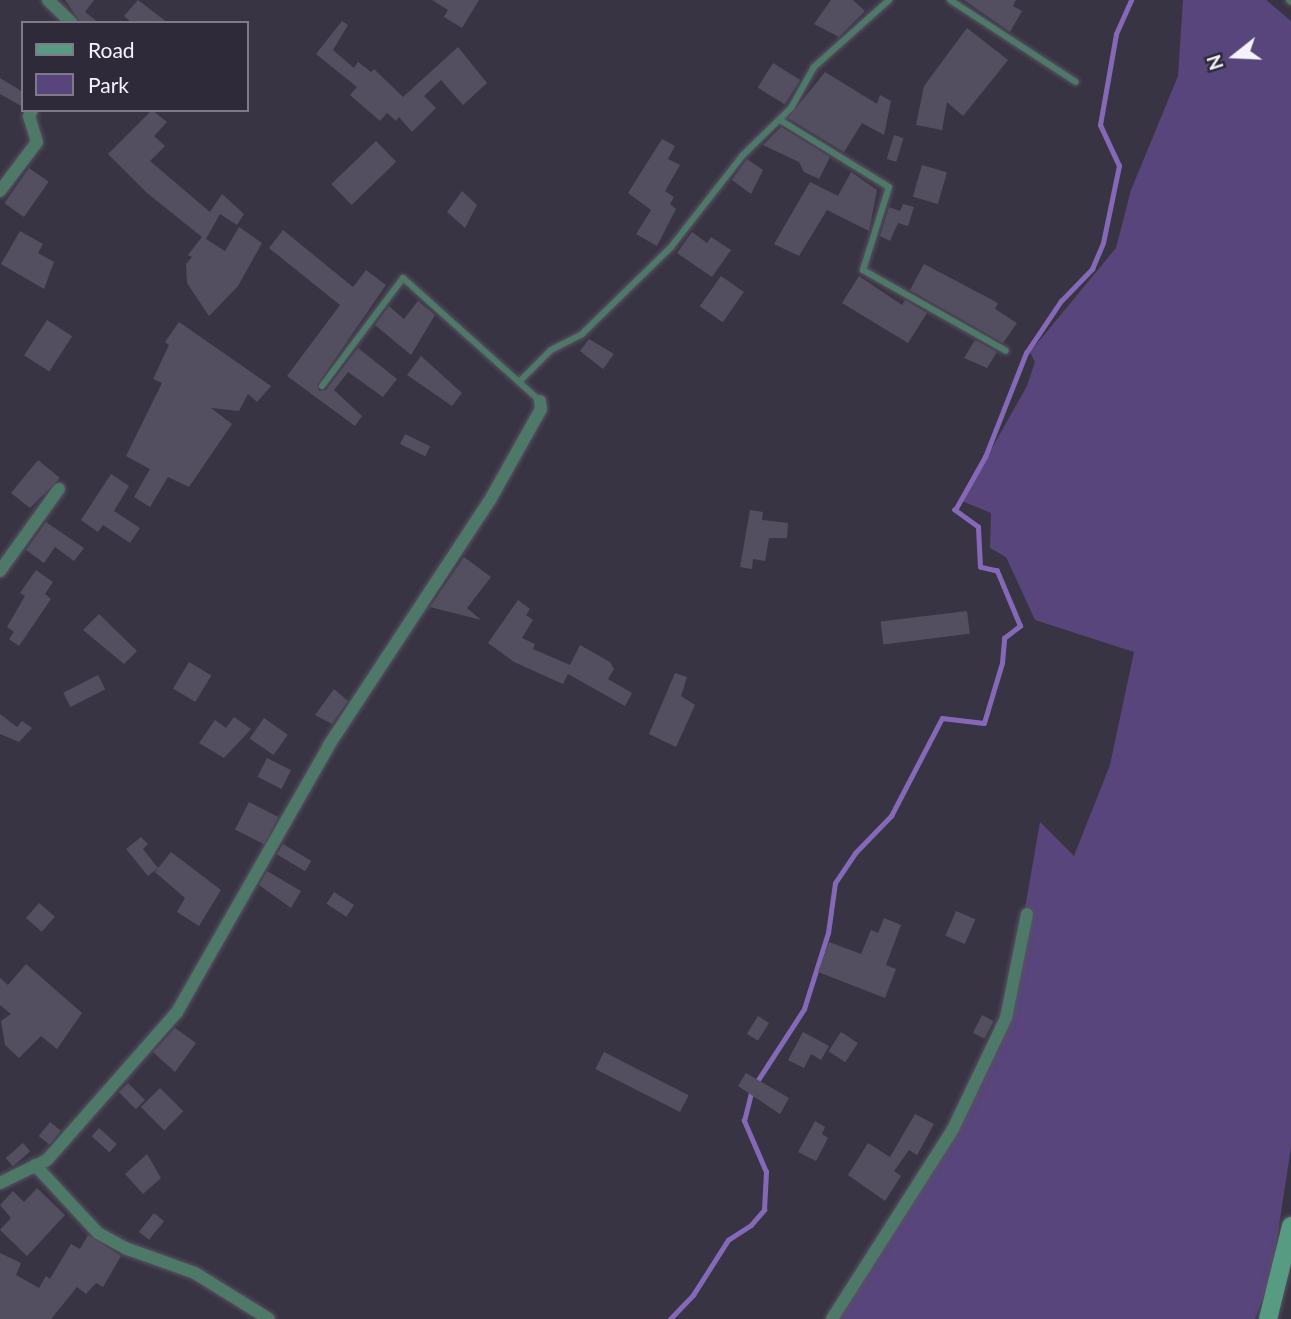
<!DOCTYPE html>
<html>
<head>
<meta charset="utf-8">
<style>
	body { margin:0 }
	#map { position:relative; width:1291px; height:1319px; overflow:hidden; background:#393444; font-family:Lato,sans-serif }
	div>[style] { position:absolute }
	[style*='--x'] { left:calc(var(--x)*1px); top:calc(var(--y)*1px); width:calc(var(--w)*1px); rotate:calc(var(--a)*1deg) }
	.green>* { inset:0; background:#58457b }
	.stream>* { height:4.5px; margin:-2.25px; padding:0 2.25px; transform-origin:2.25px; border-radius:2.25px; background:#8569b8 }
	.building>* { inset:0; background:#544f60; transform-origin:0 0 }
	.roads { filter:drop-shadow(0 0 2px #575262) drop-shadow(0 0 2px #575262) }
	.lane>* { height:6px; margin:-3px; padding:0 3px; transform-origin:3px; border-radius:3px; background:#4e7867 }
	.street>* { height:12px; margin:-6px; padding:0 6px; transform-origin:6px; border-radius:6px; background:#4e7867 }
	.secondary>* { height:18px; margin:-9px; padding:0 9px; transform-origin:9px; border-radius:9px; background:#579c82 }
	span { translate:-50% -50%; white-space:nowrap; text-align:center; line-height:1.15; -webkit-text-stroke:5px #2e2a39; paint-order:stroke }
	.legend { position:absolute; left:21px; top:21px; width:228px; height:91px; box-sizing:border-box; background:#2e2a39; border:2px solid #7e7a87; margin:0; padding:9px 12px; list-style:none; font-size:21px; color:#f5f2fd }
	.legend li { display:flex; align-items:center; gap:14px; height:35px }
	.legend b { width:35px; border:2px solid #7e7a87 }
	.north { position:absolute; left:1200px; top:21px; width:70px; height:70px; -webkit-text-stroke:5px #2e2a39; paint-order:stroke; rotate:252deg; font-size:19px; font-weight:700; line-height:28px; text-align:center; color:#f5f2fd }
	.north::after { content:''; display:block; margin:auto; width:24px; height:32px; background:#f5f2fd; clip-path:polygon(50% 0,100% 100%,50% 72%,0 100%) }
</style>
</head>
<body>
<div id="map">
	<div class="green">
		<i style="clip-path:polygon(1183px 0,1266px 0,1291px 21px,1291px 1147px,1271px 1278px,1255px 1319px,832px 1319px,901px 1216px,1006px 1018px,1040px 822px,1074px 856px,1110px 765px,1134px 652px,1035px 620px,1006px 557px,990px 548px,991px 513px,962px 501px,1027px 386px,1035px 362px,1030px 352px,1116px 248px,1131px 190px,1178px 76px)"></i>
	</div>
	<div class="stream">
		<i style="--x:756;--y:1083;--w:88;--a:-57"></i>
		<i style="--x:804;--y:1009;--w:80;--a:-72.5"></i>
		<i style="--x:828;--y:933;--w:50;--a:-82"></i>
		<i style="--x:835;--y:883;--w:36;--a:-56"></i>
		<i style="--x:855;--y:853;--w:52;--a:-45.8"></i>
		<i style="--x:891;--y:816;--w:110;--a:-62.5"></i>
		<i style="--x:942;--y:718;--w:42;--a:6.8"></i>
		<i style="--x:984;--y:723;--w:63;--a:-73.3"></i>
		<i style="--x:1002;--y:663;--w:25;--a:-85"></i>
		<i style="--x:1004;--y:638;--w:20;--a:-37"></i>
		<i style="--x:1020;--y:626;--w:60;--a:-112.7"></i>
		<i style="--x:997;--y:571;--w:17;--a:-167"></i>
		<i style="--x:980;--y:567;--w:40;--a:-92.9"></i>
		<i style="--x:978;--y:527;--w:29;--a:-144"></i>
		<i style="--x:955;--y:510;--w:61;--a:-60.5"></i>
		<i style="--x:985;--y:457;--w:112;--a:-68.5"></i>
		<i style="--x:1026;--y:353;--w:63;--a:-56.1"></i>
		<i style="--x:1061;--y:301;--w:45;--a:-45.9"></i>
		<i style="--x:1092;--y:269;--w:28;--a:-67"></i>
		<i style="--x:1103;--y:243;--w:79;--a:-78.3"></i>
		<i style="--x:1119;--y:166;--w:45;--a:-114.9"></i>
		<i style="--x:1100;--y:125;--w:92;--a:-80"></i>
		<i style="--x:1116;--y:34;--w:37;--a:-66"></i>
		<i style="--x:670;--y:1319;--w:33;--a:-46"></i>
		<i style="--x:693;--y:1295;--w:65;--a:-57.5"></i>
		<i style="--x:728;--y:1240;--w:27;--a:-33"></i>
		<i style="--x:751;--y:1225;--w:20;--a:-49"></i>
		<i style="--x:764;--y:1210;--w:38;--a:-87"></i>
		<i style="--x:766;--y:1172;--w:56;--a:-113.3"></i>
		<i style="--x:744;--y:1121;--w:32;--a:-76"></i>
	</div>
	<div class="building">
		<i style="clip-path:polygon(65px 0,94px 0,85px 12px,99px 23px,81px 23px)"></i>
		<i style="clip-path:polygon(138px 0,168px 23px,132px 23px,124px 16px)"></i>
		<i style="clip-path:polygon(432px 0,479px 0,462px 28px,444px 17px,448px 10px)"></i>
		<i style="clip-path:polygon(831px 0,853px 0,865px 11px,839px 37px,814px 24px)"></i>
		<i style="clip-path:polygon(964px 0,1016px 0,1013px 6px,1022px 11px,1010px 32px)"></i>
		<i style="clip-path:polygon(342px 21px,348px 25px,333px 50px,354px 68px,358px 62px,371px 72px,374px 69px,403px 97px,458px 47px,487px 83px,463px 105px,441px 80px,424px 96px,436px 108px,412px 132px,399px 117px,396px 121px,387px 113px,380px 121px,350px 95px,357px 87px,316px 54px)"></i>
		<i style="clip-path:polygon(967px 28px,1008px 60px,963px 116px,947px 102px,942px 130px,916px 125px,924px 86px)"></i>
		<i style="left:773px;top:63px;width:32px;height:29px;rotate:32deg"></i>
		<i style="clip-path:polygon(825px 72px,877px 104px,880px 95px,891px 101px,884px 135px,862px 123px,844px 152px,788px 118px)"></i>
		<i style="clip-path:polygon(0 78px,23px 92px,23px 107px,0 94px)"></i>
		<i style="clip-path:polygon(152px 110px,167px 122px,154px 136px,165px 146px,150px 161px,210px 212px,222px 194px,244px 214px,237px 225px,220px 214px,206px 239px,225px 251px,239px 227px,262px 243px,238px 286px,209px 316px,187px 283px,186px 264px,192px 257px,188px 255px,202px 237px,147px 193px,108px 154px)"></i>
		<i style="clip-path:polygon(781px 127px,830px 157px,819px 179px,804px 172px,799px 162px,763px 145px)"></i>
		<i style="left:894px;top:135px;width:10px;height:25px;rotate:17deg"></i>
		<i style="clip-path:polygon(662px 139px,675px 146px,668px 159px,680px 165px,665px 191px,674px 197px,670px 204px,676px 209px,657px 246px,636px 234px,651px 210px,628px 193px)"></i>
		<i style="left:376px;top:141px;width:29px;height:62px;rotate:46deg"></i>
		<i style="clip-path:polygon(747px 159px,763px 170px,751px 194px,732px 180px)"></i>
		<i style="left:922px;top:165px;width:26px;height:33px;rotate:16deg"></i>
		<i style="left:29px;top:168px;width:24px;height:43px;rotate:35deg"></i>
		<i style="clip-path:polygon(851px 172px,877px 190px,869px 231px,827px 210px,799px 256px,774px 244px,810px 182px,838px 196px)"></i>
		<i style="clip-path:polygon(462px 191px,477px 205px,465px 228px,447px 212px)"></i>
		<i style="clip-path:polygon(903px 204px,914px 207px,908px 226px,898px 223px,890px 241px,880px 236px,889px 207px,900px 211px)"></i>
		<i style="clip-path:polygon(283px 230px,353px 287px,366px 270px,386px 285px,317px 385px,319px 391px,326px 390px,358px 348px,397px 379px,383px 397px,348px 372px,334px 390px,362px 416px,355px 426px,287px 376px,340px 305px,269px 248px)"></i>
		<i style="clip-path:polygon(20px 231px,43px 244px,38px 253px,54px 262px,44px 289px,1px 264px)"></i>
		<i style="clip-path:polygon(692px 232px,707px 243px,711px 237px,731px 250px,712px 277px,677px 253px)"></i>
		<i style="clip-path:polygon(924px 264px,998px 303px,995px 309px,1017px 323px,1003px 343px,910px 290px)"></i>
		<i style="left:721px;top:276px;width:28px;height:37px;rotate:35deg"></i>
		<i style="clip-path:polygon(859px 276px,902px 305px,905px 300px,927px 313px,908px 343px,842px 303px)"></i>
		<i style="clip-path:polygon(418px 301px,435px 315px,411px 355px,375px 325px,389px 306px,404px 319px)"></i>
		<i style="left:47px;top:320px;width:30px;height:42px;rotate:33deg"></i>
		<i style="clip-path:polygon(179px 322px,271px 386px,257px 402px,248px 394px,239px 411px,211px 408px,232px 424px,189px 487px,168px 477px,150px 507px,134px 497px,150px 469px,126px 456px,162px 383px,153px 379px,169px 345px,165px 342px)"></i>
		<i style="clip-path:polygon(589px 339px,614px 354px,603px 369px,580px 351px)"></i>
		<i style="clip-path:polygon(975px 340px,997px 352px,987px 368px,964px 358px)"></i>
		<i style="clip-path:polygon(421px 356px,462px 393px,452px 406px,407px 375px)"></i>
		<i style="left:405px;top:434px;width:28px;height:11px;rotate:26deg"></i>
		<i style="clip-path:polygon(38px 460px,60px 478px,30px 508px,11px 493px)"></i>
		<i style="clip-path:polygon(111px 474px,129px 486px,114px 511px,140px 528px,130px 543px,103px 525px,98px 532px,81px 520px)"></i>
		<i style="clip-path:polygon(750px 510px,763px 512px,762px 520px,788px 523px,787px 538px,769px 538px,765px 561px,753px 559px,752px 569px,740px 567px)"></i>
		<i style="clip-path:polygon(46px 522px,84px 548px,74px 561px,55px 547px,44px 563px,26px 550px)"></i>
		<i style="clip-path:polygon(464px 557px,491px 577px,467px 608px,481px 620px,430px 607px)"></i>
		<i style="clip-path:polygon(36px 570px,53px 582px,45px 594px,51px 599px,19px 646px,9px 639px,14px 632px,7px 627px,25px 596px,20px 593px)"></i>
		<i style="clip-path:polygon(518px 600px,530px 609px,526px 615px,533px 620px,522px 638px,535px 644px,533px 649px,570px 665px,580px 645px,610px 662px,614px 669px,608px 679px,632px 693px,625px 706px,568px 674px,563px 684px,514px 662px,488px 643px)"></i>
		<i style="left:967px;top:611px;width:23px;height:87px;rotate:83deg"></i>
		<i style="clip-path:polygon(99px 614px,137px 651px,124px 664px,83px 630px)"></i>
		<i style="left:189px;top:662px;width:26px;height:31px;rotate:31deg"></i>
		<i style="clip-path:polygon(675px 673px,687px 677px,681px 696px,695px 705px,676px 747px,649px 734px)"></i>
		<i style="left:98px;top:675px;width:16px;height:39px;rotate:63deg"></i>
		<i style="clip-path:polygon(334px 689px,348px 701px,332px 724px,315px 715px)"></i>
		<i style="clip-path:polygon(0 714px,17px 727px,22px 721px,32px 728px,19px 742px,0 734px)"></i>
		<i style="clip-path:polygon(234px 717px,251px 729px,224px 758px,199px 743px,215px 720px,226px 728px)"></i>
		<i style="left:264px;top:718px;width:29px;height:25px;rotate:35deg"></i>
		<i style="left:267px;top:758px;width:27px;height:21px;rotate:27deg"></i>
		<i style="left:249px;top:802px;width:33px;height:31px;rotate:27deg"></i>
		<i style="clip-path:polygon(141px 837px,148px 844px,143px 849px,158px 868px,148px 876px,126px 849px)"></i>
		<i style="left:283px;top:844px;width:33px;height:12px;rotate:31deg"></i>
		<i style="clip-path:polygon(171px 852px,221px 890px,199px 926px,177px 912px,185px 898px,155px 872px)"></i>
		<i style="clip-path:polygon(267px 871px,301px 891px,291px 908px,259px 885px)"></i>
		<i style="left:334px;top:892px;width:24px;height:14px;rotate:33deg"></i>
		<i style="left:39px;top:903px;width:21px;height:20px;rotate:41deg"></i>
		<i style="left:956px;top:911px;width:21px;height:27px;rotate:23deg"></i>
		<i style="clip-path:polygon(884px 918px,901px 925px,886px 965px,896px 969px,885px 998px,818px 972px,829px 942px,861px 954px,871px 930px,878px 933px)"></i>
		<i style="clip-path:polygon(26px 964px,82px 1013px,57px 1049px,41px 1036px,19px 1058px,5px 1045px,1px 1021px,11px 1014px,0 1005px,0 978px,8px 985px)"></i>
		<i style="left:982px;top:1015px;width:13px;height:20px;rotate:27deg"></i>
		<i style="left:758px;top:1016px;width:13px;height:21px;rotate:32deg"></i>
		<i style="clip-path:polygon(175px 1028px,196px 1043px,175px 1072px,153px 1052px)"></i>
		<i style="clip-path:polygon(803px 1032px,829px 1046px,821px 1060px,811px 1054px,804px 1068px,788px 1060px)"></i>
		<i style="left:841px;top:1032px;width:20px;height:23px;rotate:33deg"></i>
		<i style="left:604px;top:1052px;width:95px;height:19px;rotate:27deg"></i>
		<i style="clip-path:polygon(746px 1073px,789px 1098px,780px 1114px,738px 1086px)"></i>
		<i style="left:128px;top:1083px;width:24px;height:13px;rotate:45deg"></i>
		<i style="left:160px;top:1088px;width:33px;height:27px;rotate:45deg"></i>
		<i style="clip-path:polygon(915px 1114px,934px 1124px,917px 1155px,909px 1150px,894px 1171px,901px 1176px,885px 1201px,848px 1175px,868px 1143px,890px 1157px)"></i>
		<i style="clip-path:polygon(815px 1121px,825px 1127px,822px 1134px,828px 1138px,816px 1161px,798px 1152px)"></i>
		<i style="left:50px;top:1122px;width:14px;height:18px;rotate:39deg"></i>
		<i style="left:99px;top:1128px;width:24px;height:11px;rotate:42deg"></i>
		<i style="left:23px;top:1143px;width:11px;height:23px;rotate:49deg"></i>
		<i style="clip-path:polygon(147px 1154px,161px 1178px,143px 1194px,125px 1174px)"></i>
		<i style="clip-path:polygon(37px 1188px,65px 1215px,27px 1256px,0 1230px,11px 1218px,0 1205px,13px 1191px,24px 1202px)"></i>
		<i style="left:154px;top:1213px;width:13px;height:24px;rotate:39deg"></i>
		<i style="clip-path:polygon(88px 1235px,121px 1256px,103px 1287px,96px 1283px,86px 1294px,77px 1287px,51px 1319px,0 1319px,0 1253px,21px 1263px,16px 1275px,39px 1288px,46px 1276px,50px 1279px,71px 1244px,80px 1249px)"></i>
	</div>
	<div class="roads">
		<div class="lane">
			<i style="--x:950;--y:0;--w:150;--a:33.1"></i>
			<i style="--x:1289;--y:0;--w:3;--a:45"></i>
			<i style="--x:780;--y:120;--w:128;--a:31.6"></i>
			<i style="--x:889;--y:187;--w:87;--a:107.4"></i>
			<i style="--x:863;--y:270;--w:164;--a:29.5"></i>
			<i style="--x:519;--y:382;--w:45;--a:-45"></i>
			<i style="--x:551;--y:350;--w:35;--a:-27"></i>
			<i style="--x:582;--y:334;--w:124;--a:-44.3"></i>
			<i style="--x:671;--y:247;--w:117;--a:-52"></i>
			<i style="--x:743;--y:155;--w:67;--a:-44.4"></i>
			<i style="--x:791;--y:108;--w:47;--a:-60.7"></i>
			<i style="--x:814;--y:67;--w:101;--a:-41.8"></i>
			<i style="--x:322;--y:386;--w:135;--a:-53.1"></i>
			<i style="--x:403;--y:278;--w:184;--a:41.9"></i>
		</div>
		<div class="street">
			<i style="--x:48;--y:0;--w:33;--a:44"></i>
			<i style="--x:0;--y:191;--w:61;--a:-52.9"></i>
			<i style="--x:37;--y:142;--w:27;--a:-107"></i>
			<i style="--x:29;--y:116;--w:7;--a:-63"></i>
			<i style="--x:0;--y:571;--w:101;--a:-54.3"></i>
			<i style="--x:35;--y:1165;--w:93;--a:47.2"></i>
			<i style="--x:98;--y:1233;--w:31;--a:29"></i>
			<i style="--x:125;--y:1248;--w:74;--a:19.7"></i>
			<i style="--x:195;--y:1273;--w:87;--a:31.9"></i>
			<i style="--x:0;--y:1183;--w:52;--a:-26.1"></i>
			<i style="--x:47;--y:1160;--w:197;--a:-48.7"></i>
			<i style="--x:177;--y:1012;--w:307;--a:-60.3"></i>
			<i style="--x:329;--y:745;--w:293;--a:-56.7"></i>
			<i style="--x:490;--y:500;--w:104;--a:-60.7"></i>
			<i style="--x:541;--y:409;--w:8;--a:-97"></i>
			<i style="--x:832;--y:1319;--w:225;--a:-57.5"></i>
			<i style="--x:953;--y:1129;--w:123;--a:-64.5"></i>
			<i style="--x:1006;--y:1018;--w:106;--a:-78.6"></i>
		</div>
		<div class="secondary">
			<i style="--x:1268;--y:1319;--w:96;--a:-76.1"></i>
		</div>
	</div>
	<ul class="legend">
	<li><b style="height:9px;background:#579c82"></b>Road</li>
	<li><b style="height:19px;background:#58457b"></b>Park</li>
	</ul>
	<div class="north">N</div>
</div>
</body>
</html>
